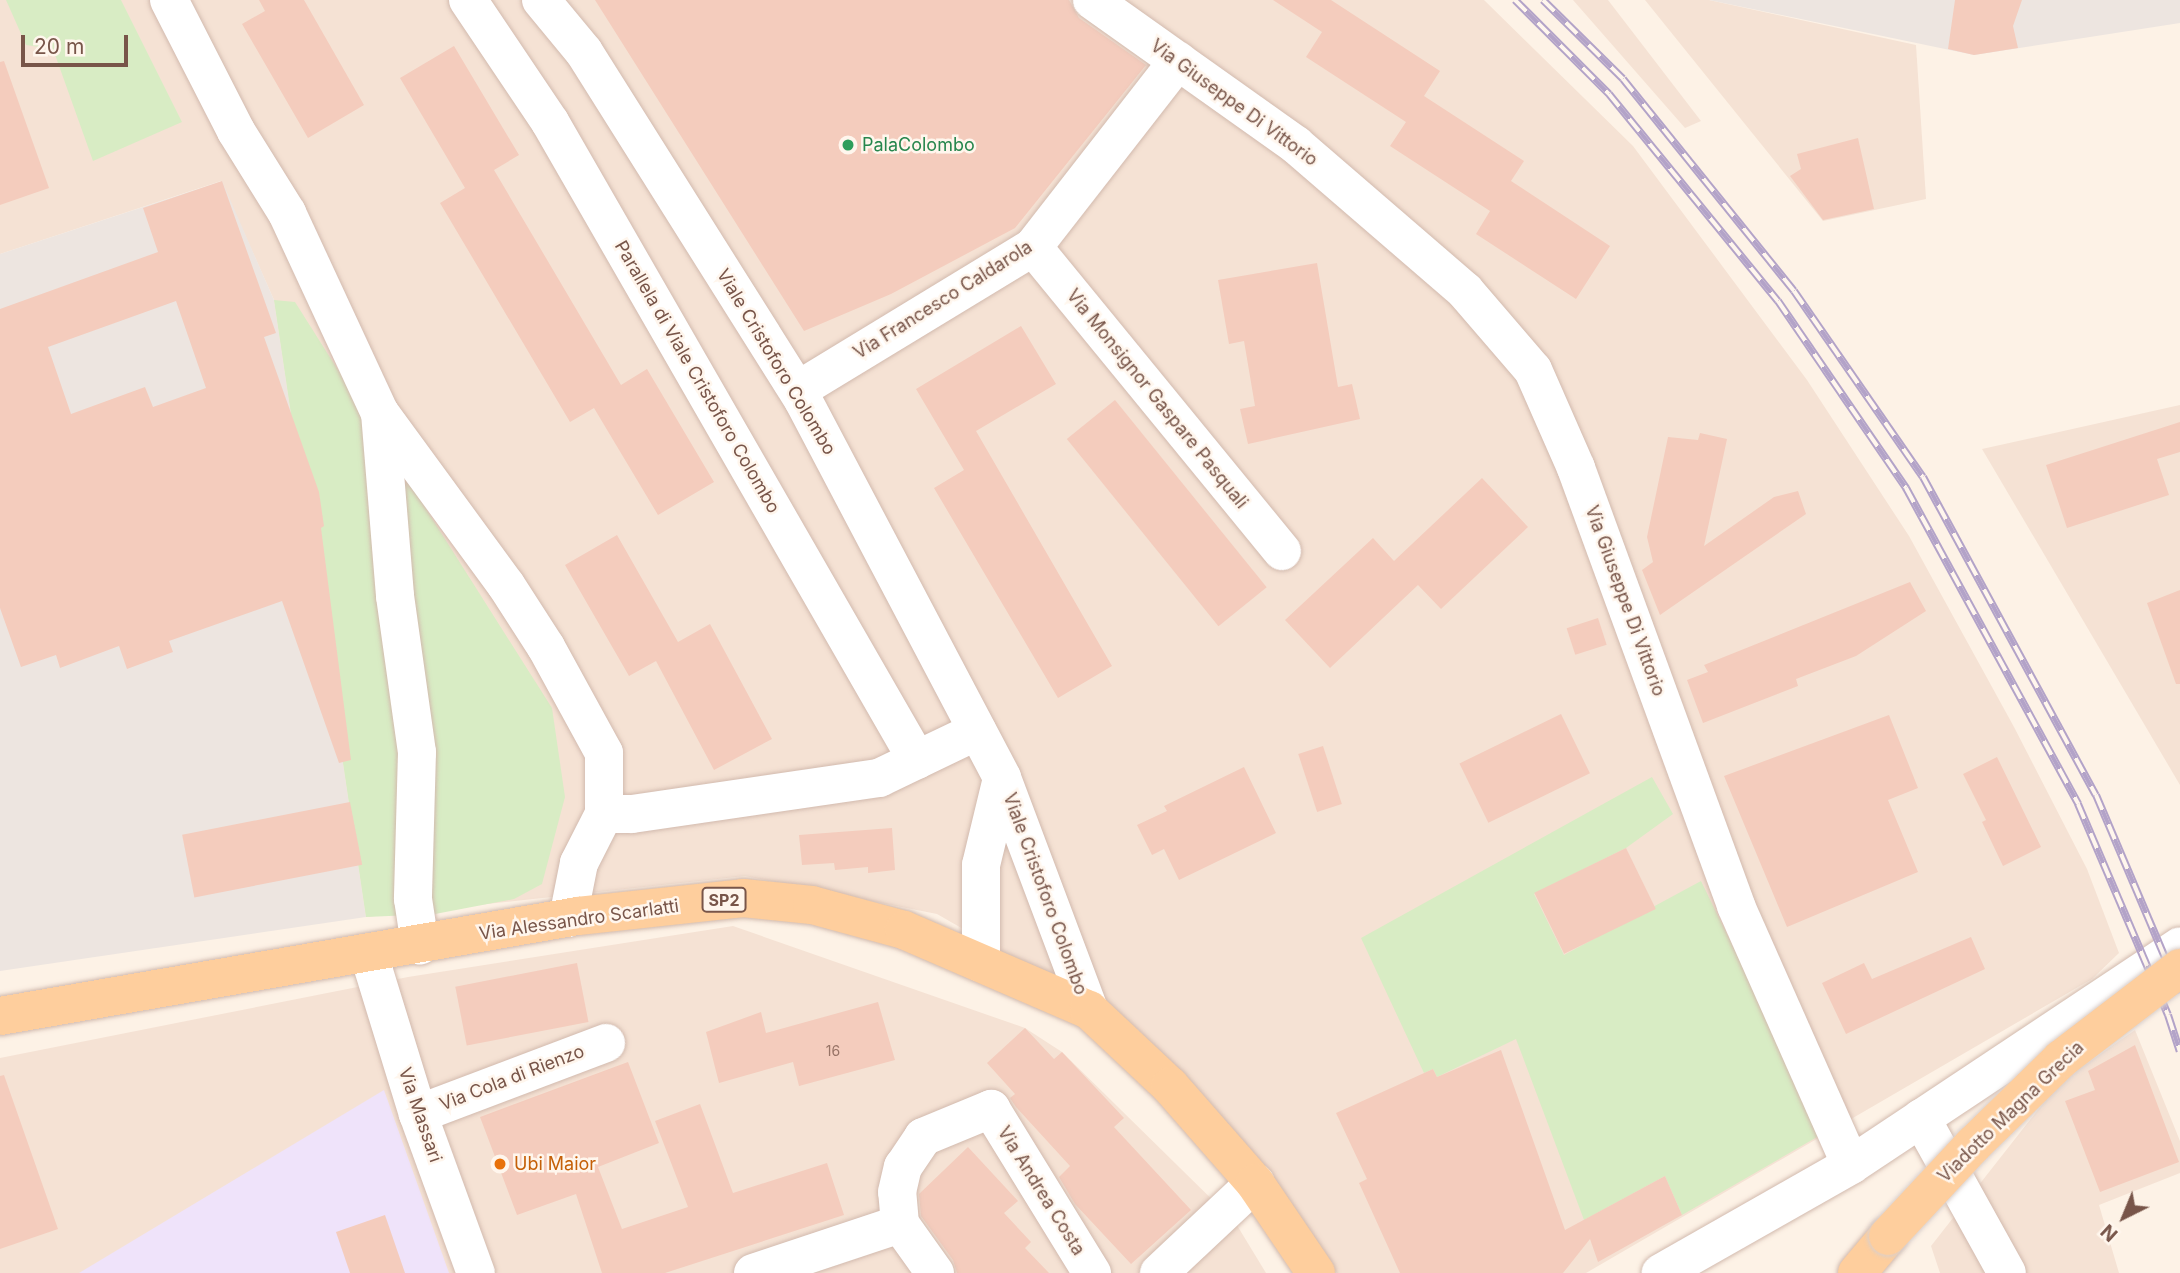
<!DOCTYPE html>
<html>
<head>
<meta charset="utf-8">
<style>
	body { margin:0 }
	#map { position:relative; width:2180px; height:1273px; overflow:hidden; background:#fdf2e6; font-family:Inter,sans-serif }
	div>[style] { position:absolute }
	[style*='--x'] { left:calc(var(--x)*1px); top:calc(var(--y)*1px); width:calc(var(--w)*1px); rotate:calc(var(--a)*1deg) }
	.residential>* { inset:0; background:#f5e2d4 }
	.industrial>* { inset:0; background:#ede5e0 }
	.education>* { inset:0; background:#efe3fa }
	.green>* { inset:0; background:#d8ecc4 }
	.building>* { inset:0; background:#f4ccbd; transform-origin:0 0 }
	.roads { filter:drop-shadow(0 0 2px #d2baae) drop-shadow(0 0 2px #d2baae) }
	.minor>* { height:38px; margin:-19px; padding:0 19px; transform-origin:19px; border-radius:19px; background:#fff }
	.major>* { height:38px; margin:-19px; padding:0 19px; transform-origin:19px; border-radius:19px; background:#fece9d }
	.rail>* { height:8px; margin-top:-4px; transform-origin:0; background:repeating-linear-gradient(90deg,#fff6ed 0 16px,#b3a3c8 0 32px); box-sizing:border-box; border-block:2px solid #b3a3c8 }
	.bridges { filter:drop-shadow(0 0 2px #d9cfcc) drop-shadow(0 0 2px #d9cfcc) }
	.major-bridge>* { height:38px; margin:-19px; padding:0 19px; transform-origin:19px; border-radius:19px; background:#fece9d }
	.dots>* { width:19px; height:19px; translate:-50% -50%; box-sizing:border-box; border:4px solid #fff6ed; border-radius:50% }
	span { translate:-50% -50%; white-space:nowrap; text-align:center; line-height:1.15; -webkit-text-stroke:5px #fff6ed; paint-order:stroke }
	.number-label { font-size:14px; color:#977366 }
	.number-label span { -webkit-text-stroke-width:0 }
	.shield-label span { padding:2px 5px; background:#fff6ed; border:2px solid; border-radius:5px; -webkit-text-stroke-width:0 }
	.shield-label { font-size:16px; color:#785549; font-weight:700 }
	.street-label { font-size:18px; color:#785549 }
	.leisure-label { font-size:18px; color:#27864d }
	.left { translate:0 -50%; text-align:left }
	.food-label { font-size:18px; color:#c56008 }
	.north { position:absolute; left:2089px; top:1182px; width:70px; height:70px; -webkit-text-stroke:5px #fff6ed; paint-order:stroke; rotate:223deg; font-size:19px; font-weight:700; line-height:28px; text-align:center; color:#785549 }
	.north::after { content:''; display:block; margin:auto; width:24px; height:32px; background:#785549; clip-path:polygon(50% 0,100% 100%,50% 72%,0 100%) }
	.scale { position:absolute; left:21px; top:35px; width:107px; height:32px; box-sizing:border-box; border:4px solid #785549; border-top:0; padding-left:9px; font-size:21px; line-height:24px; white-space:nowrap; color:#785549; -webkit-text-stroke:5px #fff6ed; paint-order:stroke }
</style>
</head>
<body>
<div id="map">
	<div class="residential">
		<i style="clip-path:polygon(0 0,1484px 0,1633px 146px,1807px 380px,1909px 536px,2014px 727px,2087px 869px,2119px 953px,2092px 979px,1586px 1273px,1337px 1273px,1280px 1188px,1139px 1030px,937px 914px,745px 876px,366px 917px,274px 300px,221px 181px,0 254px)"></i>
		<i style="clip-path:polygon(1573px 0,1608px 0,1701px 121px,1685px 128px)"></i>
		<i style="clip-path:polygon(1645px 0,1709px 0,1916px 45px,1926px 199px,1823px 221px)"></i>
		<i style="clip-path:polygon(2180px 405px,2180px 785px,1982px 449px)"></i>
		<i style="clip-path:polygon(733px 926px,1025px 1028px,1062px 1052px,1235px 1222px,1266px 1273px,0 1273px,0 1058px,408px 977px)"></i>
		<i style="clip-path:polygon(2135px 1030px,2180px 1141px,2180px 1173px,2099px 1205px,2119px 1273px,1940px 1273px,1931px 1246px,2059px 1083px)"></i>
	</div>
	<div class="industrial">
		<i style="clip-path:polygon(1709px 0,2180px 0,2180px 23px,1974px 55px)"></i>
		<i style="clip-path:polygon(222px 181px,274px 300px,366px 917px,0 971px,0 254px)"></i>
	</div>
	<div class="education">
		<i style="clip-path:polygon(384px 1090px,449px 1273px,79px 1273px)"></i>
	</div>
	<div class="green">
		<i style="clip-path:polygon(6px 0,121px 0,182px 122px,93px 161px,53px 49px,26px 45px)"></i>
		<i style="clip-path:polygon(274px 300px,295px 302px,552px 708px,565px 797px,542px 884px,514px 899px,435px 914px,366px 917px)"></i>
		<i style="clip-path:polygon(1652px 777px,1673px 814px,1626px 848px,1534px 894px,1564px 955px,1701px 881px,1824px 1133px,1682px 1215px,1665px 1176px,1584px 1220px,1516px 1039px,1437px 1077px,1433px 1069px,1424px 1073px,1361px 938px)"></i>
	</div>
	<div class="building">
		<i style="clip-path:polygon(259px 0,304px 0,364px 105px,308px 138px,242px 24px,265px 11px)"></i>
		<i style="clip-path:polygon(595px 0,1069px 0,1079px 18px,1146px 65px,1015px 228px,891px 294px,804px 331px)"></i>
		<i style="clip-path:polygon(1273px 0,1331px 0,1440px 71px,1424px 96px,1524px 161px,1511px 181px,1610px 246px,1576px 299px,1476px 234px,1490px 211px,1390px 146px,1406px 122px,1306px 57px,1322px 32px)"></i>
		<i style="clip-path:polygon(1955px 0,2022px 0,2013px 26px,2018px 48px,1974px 55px,1948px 49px)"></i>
		<i style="clip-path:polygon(454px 46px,519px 155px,494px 170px,621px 385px,647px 369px,714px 482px,658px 515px,594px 408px,570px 422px,440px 203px,465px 188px,400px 78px)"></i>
		<i style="clip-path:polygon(4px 61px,49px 188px,0 205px,0 62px)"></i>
		<i style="clip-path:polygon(1858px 138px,1874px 209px,1823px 220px,1790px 176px,1801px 169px,1797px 154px)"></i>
		<i style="clip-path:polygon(evenodd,222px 181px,276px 333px,264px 337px,319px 492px,324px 526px,321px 528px,351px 760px,339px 763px,282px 601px,169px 641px,173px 652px,127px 669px,119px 646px,60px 668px,56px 655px,21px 667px,0 608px,0 309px,158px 252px,143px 208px,222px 181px,176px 301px,206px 388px,153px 407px,145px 387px,71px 414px,48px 347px,176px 301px)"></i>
		<i style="clip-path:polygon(1317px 263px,1338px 387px,1352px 384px,1360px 419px,1248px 444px,1240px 409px,1255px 406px,1244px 341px,1229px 344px,1218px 280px)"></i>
		<i style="clip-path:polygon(1021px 326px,1056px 384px,976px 431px,1112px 666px,1058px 698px,934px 488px,964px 470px,916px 389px)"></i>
		<i style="left:1115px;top:400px;width:241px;height:62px;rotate:51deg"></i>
		<i style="clip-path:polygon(2180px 422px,2180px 452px,2157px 459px,2169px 495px,2067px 528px,2046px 465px)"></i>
		<i style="clip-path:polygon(1700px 433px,1727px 439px,1704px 546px,1774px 497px,1798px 491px,1806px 514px,1660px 615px,1642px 570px,1653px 562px,1647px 537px,1668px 437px,1698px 440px)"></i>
		<i style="clip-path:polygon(1482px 478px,1528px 527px,1441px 609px,1418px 585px,1330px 668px,1285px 620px,1373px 538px,1394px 561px)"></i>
		<i style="clip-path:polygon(617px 535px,678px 642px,710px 624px,772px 739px,714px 770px,656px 661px,629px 676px,565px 565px)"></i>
		<i style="clip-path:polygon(1910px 582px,1926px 611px,1856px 656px,1796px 679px,1798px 686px,1703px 723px,1687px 680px,1708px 672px,1704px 665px)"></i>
		<i style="clip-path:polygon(2180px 590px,2180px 684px,2176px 684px,2147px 603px)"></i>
		<i style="left:1598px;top:618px;width:28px;height:33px;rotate:72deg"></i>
		<i style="left:1561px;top:714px;width:66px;height:113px;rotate:64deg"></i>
		<i style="clip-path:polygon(1889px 715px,1918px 788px,1888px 800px,1918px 872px,1787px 927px,1724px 776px)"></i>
		<i style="left:1323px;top:746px;width:61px;height:26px;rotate:72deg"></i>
		<i style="clip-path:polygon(1997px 757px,2041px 847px,2003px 866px,1982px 822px,1986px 820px,1963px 774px)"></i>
		<i style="clip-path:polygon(1244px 767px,1276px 833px,1179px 880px,1164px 849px,1152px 855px,1137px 825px,1167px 811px,1164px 806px)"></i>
		<i style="left:350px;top:802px;width:64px;height:171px;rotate:79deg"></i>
		<i style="clip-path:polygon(892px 828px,895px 870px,868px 873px,868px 867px,835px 870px,834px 863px,802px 865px,799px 835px)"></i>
		<i style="left:1626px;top:848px;width:68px;height:102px;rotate:64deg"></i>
		<i style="clip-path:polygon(1971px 937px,1985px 969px,1846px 1034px,1822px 983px,1864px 963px,1872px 979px)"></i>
		<i style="left:577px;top:963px;width:60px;height:124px;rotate:79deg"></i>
		<i style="clip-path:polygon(878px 1002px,895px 1060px,799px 1086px,793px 1062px,719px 1083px,706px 1032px,761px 1012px,766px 1033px)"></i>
		<i style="clip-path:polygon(1025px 1028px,1054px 1059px,1062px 1052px,1124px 1118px,1114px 1127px,1191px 1210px,1131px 1264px,1075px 1204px,1059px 1177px,1070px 1166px,1016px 1107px,1010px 1098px,1015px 1094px,987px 1063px)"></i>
		<i style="clip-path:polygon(2135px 1045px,2179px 1162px,2100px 1192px,2065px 1101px,2095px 1090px,2088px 1071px)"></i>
		<i style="clip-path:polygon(1501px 1050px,1565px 1230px,1665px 1176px,1682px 1215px,1598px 1262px,1590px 1239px,1563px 1273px,1400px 1273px,1359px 1183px,1367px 1179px,1336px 1113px,1433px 1069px,1437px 1077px)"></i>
		<i style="clip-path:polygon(628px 1062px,659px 1143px,598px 1167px,622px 1229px,688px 1207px,655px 1121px,700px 1104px,733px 1193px,827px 1163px,844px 1215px,665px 1273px,602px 1273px,576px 1194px,517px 1215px,480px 1117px)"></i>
		<i style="clip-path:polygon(4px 1075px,58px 1229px,0 1249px,0 1076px)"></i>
		<i style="clip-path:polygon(968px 1147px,1018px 1201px,1004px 1213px,1031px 1242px,1025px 1248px,1049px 1273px,957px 1273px,953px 1260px,921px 1216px,919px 1194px)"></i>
		<i style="clip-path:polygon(385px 1215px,405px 1273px,350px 1273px,336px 1232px)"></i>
	</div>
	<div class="roads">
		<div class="minor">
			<i style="--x:169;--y:0;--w:147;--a:62.9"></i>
			<i style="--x:236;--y:131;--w:97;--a:58.1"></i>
			<i style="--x:287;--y:213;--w:221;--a:65.1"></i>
			<i style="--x:380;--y:413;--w:213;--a:53.8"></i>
			<i style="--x:506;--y:585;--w:74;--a:57.2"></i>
			<i style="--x:546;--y:647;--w:121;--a:61.3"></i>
			<i style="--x:604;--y:753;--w:61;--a:90"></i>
			<i style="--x:468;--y:0;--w:147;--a:56.1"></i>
			<i style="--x:550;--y:122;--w:736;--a:60.09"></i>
			<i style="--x:541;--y:0;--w:67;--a:50.4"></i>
			<i style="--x:584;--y:52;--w:411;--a:57.8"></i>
			<i style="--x:803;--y:400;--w:427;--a:62.2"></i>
			<i style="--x:1002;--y:778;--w:248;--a:69.4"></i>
			<i style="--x:1092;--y:0;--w:250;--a:35.4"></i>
			<i style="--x:1296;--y:145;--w:223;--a:40.8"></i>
			<i style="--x:1465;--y:291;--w:104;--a:49.3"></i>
			<i style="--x:1533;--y:370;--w:107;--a:66.3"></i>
			<i style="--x:1576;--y:468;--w:466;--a:69.9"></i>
			<i style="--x:1736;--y:906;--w:283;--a:66.1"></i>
			<i style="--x:1851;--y:1165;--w:219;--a:150.4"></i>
			<i style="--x:1033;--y:247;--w:393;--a:50.7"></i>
			<i style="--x:798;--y:390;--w:275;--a:-31.3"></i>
			<i style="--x:1033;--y:247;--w:236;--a:-52.1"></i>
			<i style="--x:380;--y:413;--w:184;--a:85.3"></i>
			<i style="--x:395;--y:596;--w:158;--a:82"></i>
			<i style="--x:417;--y:752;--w:147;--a:91.6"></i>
			<i style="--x:413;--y:899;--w:47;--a:81.3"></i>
			<i style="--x:568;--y:918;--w:56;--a:-78.7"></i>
			<i style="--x:579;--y:863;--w:55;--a:-63"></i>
			<i style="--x:604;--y:814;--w:28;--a:0"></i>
			<i style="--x:632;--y:814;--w:250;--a:-8.3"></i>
			<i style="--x:879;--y:778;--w:109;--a:-25.6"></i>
			<i style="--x:369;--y:955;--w:166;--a:72.9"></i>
			<i style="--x:418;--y:1114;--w:169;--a:70"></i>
			<i style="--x:981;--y:963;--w:98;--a:-90"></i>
			<i style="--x:981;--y:865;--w:89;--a:-76.4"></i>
			<i style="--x:418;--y:1114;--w:201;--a:-20.7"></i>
			<i style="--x:1921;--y:1118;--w:177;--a:61"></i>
			<i style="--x:1851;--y:1165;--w:395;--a:-33.6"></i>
			<i style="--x:753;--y:1273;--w:155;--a:-18.4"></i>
			<i style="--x:935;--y:1273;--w:60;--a:-125.5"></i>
			<i style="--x:900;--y:1224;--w:32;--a:-95"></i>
			<i style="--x:897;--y:1192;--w:26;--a:-77"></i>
			<i style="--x:903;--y:1167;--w:36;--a:-56"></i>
			<i style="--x:923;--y:1137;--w:74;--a:-22.4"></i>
			<i style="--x:991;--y:1109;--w:193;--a:58.4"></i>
			<i style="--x:1159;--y:1273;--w:132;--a:-43.2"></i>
		</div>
		<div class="major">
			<i style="--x:0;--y:1016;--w:587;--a:-9.82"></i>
			<i style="--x:578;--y:916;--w:166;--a:-6.2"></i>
			<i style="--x:743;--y:898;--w:69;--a:5.8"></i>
			<i style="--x:812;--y:905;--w:95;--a:15.2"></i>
			<i style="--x:904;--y:930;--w:202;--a:23.4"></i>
			<i style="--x:1089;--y:1010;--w:111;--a:43.2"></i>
			<i style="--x:1170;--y:1086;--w:129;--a:48.8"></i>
			<i style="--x:1255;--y:1183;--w:109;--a:55.9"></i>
			<i style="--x:1857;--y:1273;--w:48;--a:-50"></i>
		</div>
	</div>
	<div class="rail">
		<i style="--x:1515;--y:0;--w:133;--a:45"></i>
		<i style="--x:1609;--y:94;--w:267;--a:50.8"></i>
		<i style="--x:1778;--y:301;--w:227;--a:55.6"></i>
		<i style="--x:1906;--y:488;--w:360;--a:61.4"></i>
		<i style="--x:2078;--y:804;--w:229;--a:66.9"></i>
		<i style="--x:2168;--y:1015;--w:38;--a:72"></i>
		<i style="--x:1543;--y:0;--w:112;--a:44.6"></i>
		<i style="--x:1623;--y:79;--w:272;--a:51.1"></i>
		<i style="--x:1794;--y:291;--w:226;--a:55.3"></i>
		<i style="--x:1923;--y:477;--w:362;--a:61.5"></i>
		<i style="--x:2096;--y:795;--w:215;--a:67"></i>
	</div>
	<div class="bridges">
		<div class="major-bridge">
			<i style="--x:1888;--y:1236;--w:125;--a:-47"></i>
			<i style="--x:1973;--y:1145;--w:123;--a:-44.3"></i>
			<i style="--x:2061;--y:1059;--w:150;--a:-37.4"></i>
		</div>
	</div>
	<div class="dots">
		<i style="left:848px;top:145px;background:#2e9e5b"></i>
		<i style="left:500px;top:1164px;background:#e8710a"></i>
	</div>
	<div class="number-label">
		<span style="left:833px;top:1051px">16</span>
	</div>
	<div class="shield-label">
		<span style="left:724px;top:900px">SP2</span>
	</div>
	<div class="street-label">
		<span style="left:1234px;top:103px;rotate:36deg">Via Giuseppe Di Vittorio</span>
		<span style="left:943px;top:300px;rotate:-32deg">Via Francesco Caldarola</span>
		<span style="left:776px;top:362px;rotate:59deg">Viale Cristoforo Colombo</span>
		<span style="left:697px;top:377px;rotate:60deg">Parallela di Viale Cristoforo Colombo</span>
		<span style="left:1157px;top:399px;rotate:51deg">Via Monsignor Gaspare Pasquali</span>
		<span style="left:1625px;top:601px;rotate:70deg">Via Giuseppe Di Vittorio</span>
		<span style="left:1045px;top:894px;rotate:70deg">Viale Cristoforo Colombo</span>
		<span style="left:579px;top:920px;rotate:-8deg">Via Alessandro Scarlatti</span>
		<span style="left:512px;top:1078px;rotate:-21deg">Via Cola di Rienzo</span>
		<span style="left:2011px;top:1112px;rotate:-44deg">Viadotto Magna Grecia</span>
		<span style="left:420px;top:1115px;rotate:71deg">Via Massari</span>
		<span style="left:1041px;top:1191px;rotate:58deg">Via Andrea Costa</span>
	</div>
	<div class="leisure-label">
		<span class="left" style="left:862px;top:145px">PalaColombo</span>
	</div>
	<div class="food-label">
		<span class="left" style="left:514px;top:1164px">Ubi Maior</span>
	</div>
	<div class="north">N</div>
	<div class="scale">20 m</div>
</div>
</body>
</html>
